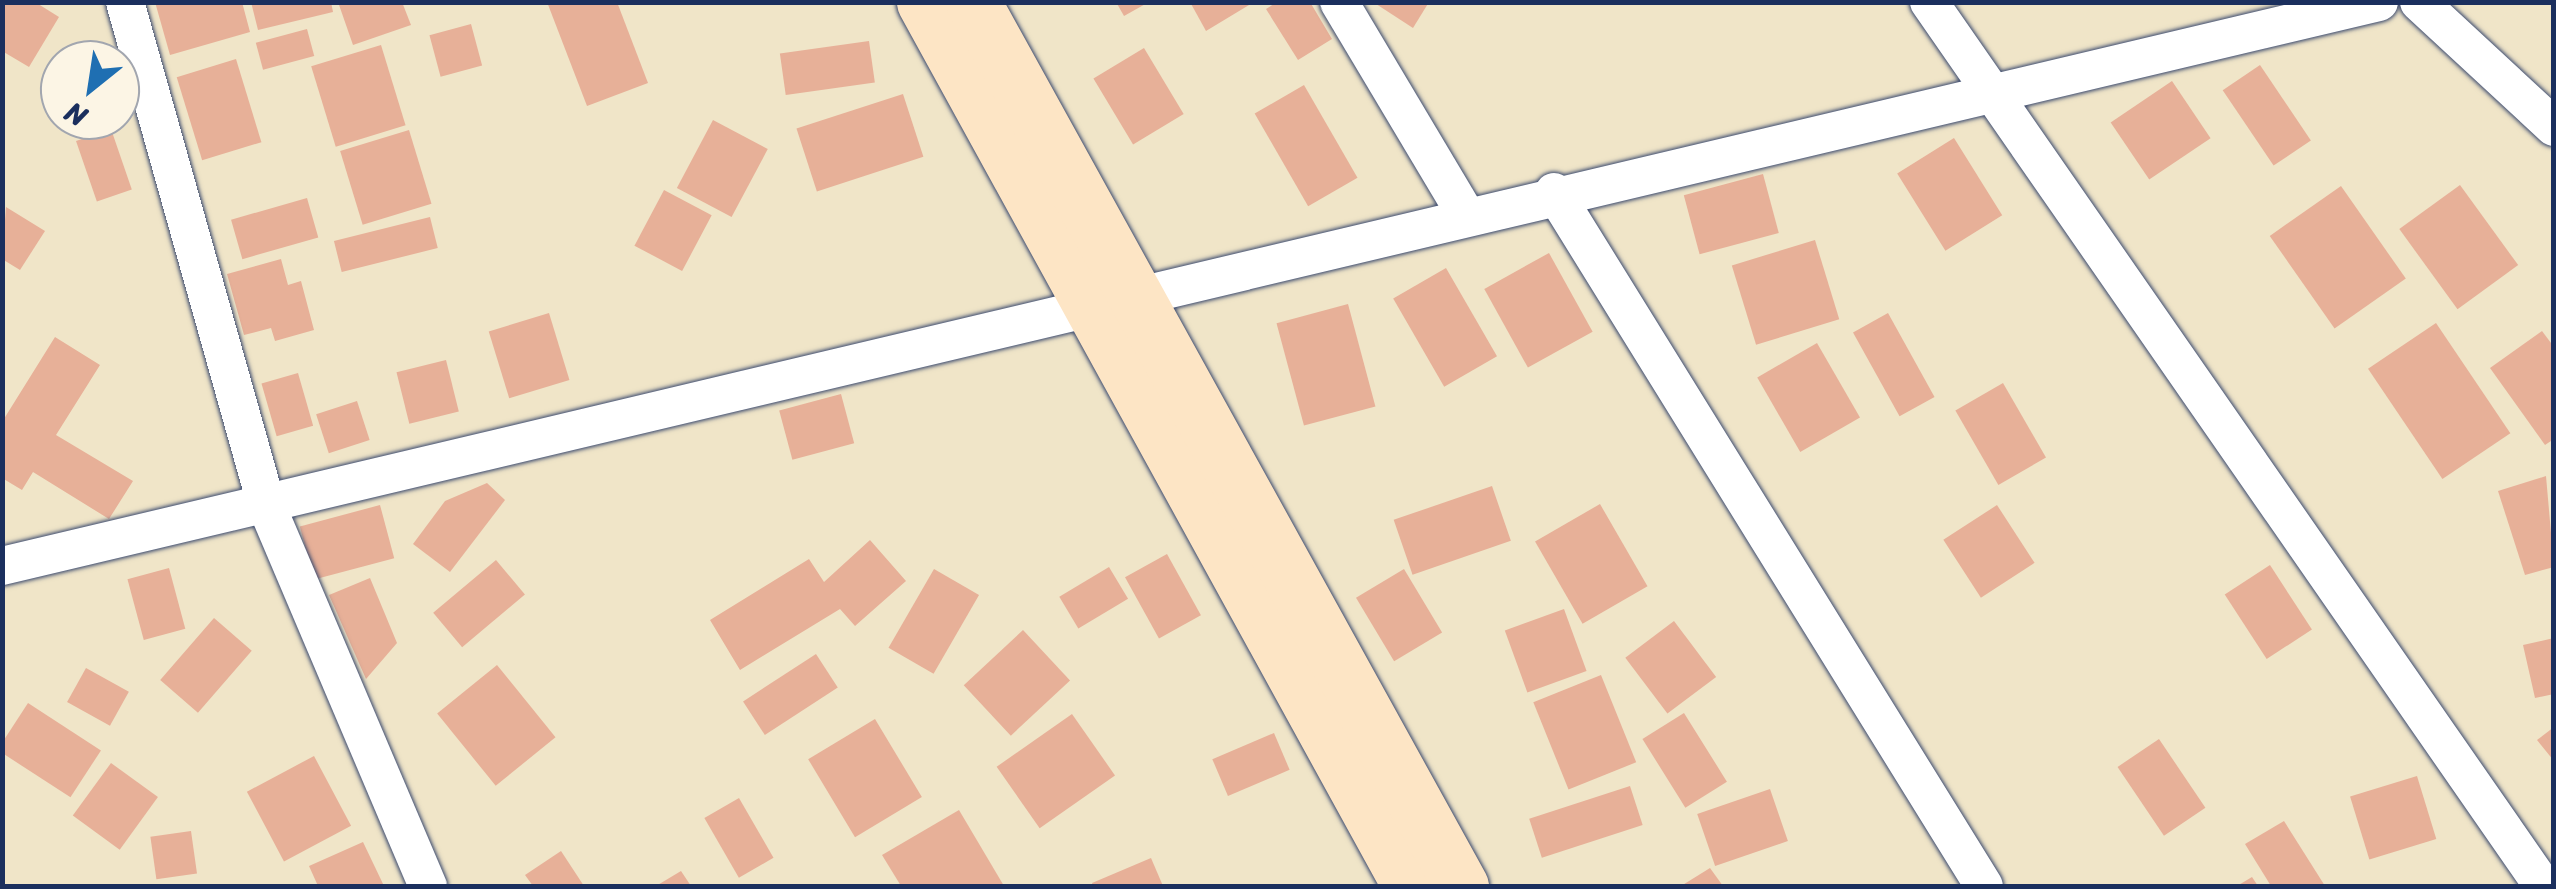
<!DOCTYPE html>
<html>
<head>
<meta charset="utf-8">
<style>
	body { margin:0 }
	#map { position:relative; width:2556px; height:889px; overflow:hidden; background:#f0e5c8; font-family:Sriracha,sans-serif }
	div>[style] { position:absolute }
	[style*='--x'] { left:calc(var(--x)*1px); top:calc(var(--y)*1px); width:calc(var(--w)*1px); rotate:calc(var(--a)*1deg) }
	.building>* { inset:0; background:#e7b098; transform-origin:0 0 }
	.roads { filter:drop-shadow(0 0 2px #3b4a6e) drop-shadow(0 0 2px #3b4a6e) }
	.minor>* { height:38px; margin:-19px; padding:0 19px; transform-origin:19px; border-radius:19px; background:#fff }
	.secondary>* { height:55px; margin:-27.5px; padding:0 27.5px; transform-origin:27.5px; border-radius:27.5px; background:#fde5c5 }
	span { translate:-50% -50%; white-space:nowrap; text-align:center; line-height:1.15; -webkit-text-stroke:8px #fcf5e5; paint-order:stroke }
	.frame { position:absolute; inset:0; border:5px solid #1b2f5e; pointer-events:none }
	.north { position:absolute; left:40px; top:40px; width:100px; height:100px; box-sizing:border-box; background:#fcf5e5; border:2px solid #a2a6af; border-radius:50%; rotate:210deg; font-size:28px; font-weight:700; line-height:40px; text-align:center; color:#1b2f5e }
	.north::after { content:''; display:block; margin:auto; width:35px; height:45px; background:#1f6fb2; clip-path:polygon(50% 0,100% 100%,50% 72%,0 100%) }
</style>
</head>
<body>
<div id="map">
	<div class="building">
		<i style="clip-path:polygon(2px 2px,35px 2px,59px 17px,29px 67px,2px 51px)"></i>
		<i style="clip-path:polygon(155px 2px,242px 2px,250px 32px,170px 55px)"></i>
		<i style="clip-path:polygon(251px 2px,331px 2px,333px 12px,258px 30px)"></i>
		<i style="clip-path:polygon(338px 2px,402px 2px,411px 25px,353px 45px)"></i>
		<i style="clip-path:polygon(547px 2px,617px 2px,648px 83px,587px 106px)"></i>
		<i style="clip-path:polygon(1116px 2px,1149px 2px,1124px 16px)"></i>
		<i style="clip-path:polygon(1190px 2px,1254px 2px,1206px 31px)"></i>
		<i style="clip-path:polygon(1277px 2px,1310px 2px,1332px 39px,1298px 60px,1266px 9px)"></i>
		<i style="clip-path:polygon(1373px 2px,1429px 2px,1413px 28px)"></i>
		<i style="left:471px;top:24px;width:43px;height:43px;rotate:75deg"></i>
		<i style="left:307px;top:29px;width:28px;height:53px;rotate:75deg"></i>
		<i style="left:869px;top:41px;width:42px;height:90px;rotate:82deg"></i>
		<i style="left:381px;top:45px;width:84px;height:73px;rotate:73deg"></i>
		<i style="left:1144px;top:48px;width:77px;height:59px;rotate:59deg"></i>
		<i style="left:236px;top:59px;width:87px;height:62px;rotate:73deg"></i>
		<i style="left:2260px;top:65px;width:91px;height:45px;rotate:56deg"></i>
		<i style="left:2172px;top:81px;width:69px;height:74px;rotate:56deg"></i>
		<i style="left:1304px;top:85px;width:107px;height:57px;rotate:60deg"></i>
		<i style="left:903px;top:94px;width:66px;height:112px;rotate:72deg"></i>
		<i style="left:713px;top:120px;width:62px;height:77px;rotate:28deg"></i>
		<i style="left:111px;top:129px;width:64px;height:37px;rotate:71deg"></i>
		<i style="left:409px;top:130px;width:77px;height:72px;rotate:73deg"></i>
		<i style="left:1954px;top:138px;width:91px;height:67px;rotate:58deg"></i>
		<i style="left:1763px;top:174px;width:61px;height:82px;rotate:75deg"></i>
		<i style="left:2460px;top:185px;width:99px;height:75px;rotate:54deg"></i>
		<i style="left:2341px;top:186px;width:113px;height:87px;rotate:55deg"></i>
		<i style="left:664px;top:190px;width:54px;height:63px;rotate:28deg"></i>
		<i style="left:307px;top:198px;width:41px;height:79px;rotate:74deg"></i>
		<i style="clip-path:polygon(6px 207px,45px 231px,20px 270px,2px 259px)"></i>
		<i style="left:430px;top:217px;width:32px;height:99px;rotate:76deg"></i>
		<i style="left:1815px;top:240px;width:83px;height:87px;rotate:73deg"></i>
		<i style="left:1549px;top:253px;width:90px;height:74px;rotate:61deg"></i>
		<i style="clip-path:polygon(281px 259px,288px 285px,301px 281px,314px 330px,275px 341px,271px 328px,244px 335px,227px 274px)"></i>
		<i style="left:1446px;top:268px;width:102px;height:61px;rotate:60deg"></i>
		<i style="left:1348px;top:304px;width:106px;height:74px;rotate:75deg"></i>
		<i style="left:549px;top:313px;width:70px;height:63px;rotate:73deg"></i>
		<i style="left:1888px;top:313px;width:96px;height:40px;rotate:61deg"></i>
		<i style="left:2436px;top:323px;width:133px;height:82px;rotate:56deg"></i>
		<i style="clip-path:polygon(2542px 331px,2554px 347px,2554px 439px,2545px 445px,2490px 368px)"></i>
		<i style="clip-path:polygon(55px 337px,100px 365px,56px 435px,133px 481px,109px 519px,33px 472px,22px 490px,2px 478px,2px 422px)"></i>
		<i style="left:1817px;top:343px;width:86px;height:69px;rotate:60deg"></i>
		<i style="left:446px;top:360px;width:53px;height:51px;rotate:76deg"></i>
		<i style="left:298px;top:373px;width:55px;height:38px;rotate:74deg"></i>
		<i style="left:2003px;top:383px;width:86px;height:55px;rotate:60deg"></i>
		<i style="left:841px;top:394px;width:51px;height:64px;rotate:75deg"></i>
		<i style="left:357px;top:401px;width:41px;height:43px;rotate:72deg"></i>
		<i style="clip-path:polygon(2546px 476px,2554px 567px,2525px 575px,2498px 491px)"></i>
		<i style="clip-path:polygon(487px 483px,505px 500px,450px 572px,413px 544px,445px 501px)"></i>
		<i style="left:1492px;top:486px;width:58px;height:104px;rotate:71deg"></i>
		<i style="left:1600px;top:504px;width:95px;height:75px;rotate:60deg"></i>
		<i style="left:380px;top:505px;width:55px;height:83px;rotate:75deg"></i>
		<i style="left:1997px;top:505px;width:69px;height:64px;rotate:57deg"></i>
		<i style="clip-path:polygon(870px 540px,906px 581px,855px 626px,840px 609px,740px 670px,710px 620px,809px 559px,824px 582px)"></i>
		<i style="left:1167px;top:554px;width:70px;height:48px;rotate:61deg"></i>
		<i style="left:496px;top:560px;width:45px;height:82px;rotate:50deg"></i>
		<i style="left:2270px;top:565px;width:77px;height:54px;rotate:57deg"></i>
		<i style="left:1109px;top:567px;width:37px;height:58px;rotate:59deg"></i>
		<i style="left:169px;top:568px;width:63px;height:43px;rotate:75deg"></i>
		<i style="left:934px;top:569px;width:52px;height:91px;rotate:30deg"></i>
		<i style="left:1404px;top:569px;width:74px;height:56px;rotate:59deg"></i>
		<i style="clip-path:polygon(370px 578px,397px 643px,366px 679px,329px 595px)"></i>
		<i style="left:1564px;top:609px;width:66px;height:63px;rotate:70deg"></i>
		<i style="left:214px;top:618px;width:50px;height:82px;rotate:41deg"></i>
		<i style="left:1674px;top:621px;width:70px;height:61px;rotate:53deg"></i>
		<i style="left:1023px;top:630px;width:69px;height:81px;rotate:47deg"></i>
		<i style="clip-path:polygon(2554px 638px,2554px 694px,2535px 698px,2523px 645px)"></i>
		<i style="left:816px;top:654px;width:40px;height:87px;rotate:57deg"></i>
		<i style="left:497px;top:665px;width:93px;height:77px;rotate:51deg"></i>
		<i style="left:86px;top:668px;width:49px;height:39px;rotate:29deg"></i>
		<i style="left:1601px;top:675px;width:94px;height:73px;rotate:68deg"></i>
		<i style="left:28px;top:703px;width:87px;height:56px;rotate:33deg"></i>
		<i style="left:1684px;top:713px;width:81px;height:49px;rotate:58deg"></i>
		<i style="left:1072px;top:714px;width:75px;height:92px;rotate:55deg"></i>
		<i style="left:875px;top:719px;width:91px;height:78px;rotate:59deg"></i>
		<i style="clip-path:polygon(2554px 727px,2554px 761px,2537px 740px)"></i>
		<i style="left:1274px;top:733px;width:40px;height:67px;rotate:67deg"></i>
		<i style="left:2159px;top:739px;width:83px;height:50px;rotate:56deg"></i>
		<i style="left:314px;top:756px;width:79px;height:76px;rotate:62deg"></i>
		<i style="left:111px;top:763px;width:58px;height:65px;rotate:36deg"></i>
		<i style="left:2417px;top:776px;width:66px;height:70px;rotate:73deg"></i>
		<i style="left:1630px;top:786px;width:41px;height:106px;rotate:72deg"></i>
		<i style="left:1770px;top:789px;width:55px;height:77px;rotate:71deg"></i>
		<i style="left:739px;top:798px;width:69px;height:40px;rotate:60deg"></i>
		<i style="clip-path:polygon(959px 810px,1004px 886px,901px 886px,882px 855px)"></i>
		<i style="clip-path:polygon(2284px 821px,2325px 886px,2271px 886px,2245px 844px)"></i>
		<i style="left:191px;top:831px;width:43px;height:41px;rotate:82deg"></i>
		<i style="clip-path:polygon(363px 842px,384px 886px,318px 886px,309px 866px)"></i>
		<i style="clip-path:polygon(561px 851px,584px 886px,533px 886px,525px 875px)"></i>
		<i style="clip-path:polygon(1151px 858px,1163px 886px,1093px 886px,1092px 883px)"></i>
		<i style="clip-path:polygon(1710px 868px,1723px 886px,1681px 886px)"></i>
		<i style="clip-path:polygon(681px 871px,691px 886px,656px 886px)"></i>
		<i style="clip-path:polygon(2252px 877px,2258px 886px,2237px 886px)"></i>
	</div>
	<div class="roads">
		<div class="minor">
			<i style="--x:125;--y:2;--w:525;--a:74.29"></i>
			<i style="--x:267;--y:507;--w:412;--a:67"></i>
			<i style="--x:1339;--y:2;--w:246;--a:59.2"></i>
			<i style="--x:1929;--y:2;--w:1076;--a:55.22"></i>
			<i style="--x:2419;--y:2;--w:184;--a:42.8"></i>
			<i style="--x:1554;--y:192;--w:816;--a:58.22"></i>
			<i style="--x:2;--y:566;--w:2443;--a:-13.35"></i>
		</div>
		<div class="secondary">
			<i style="--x:924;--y:2;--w:1009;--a:61.2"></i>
			<i style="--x:973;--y:2;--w:1010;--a:61.1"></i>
		</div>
	</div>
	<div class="frame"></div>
	<div class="north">N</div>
</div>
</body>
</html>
